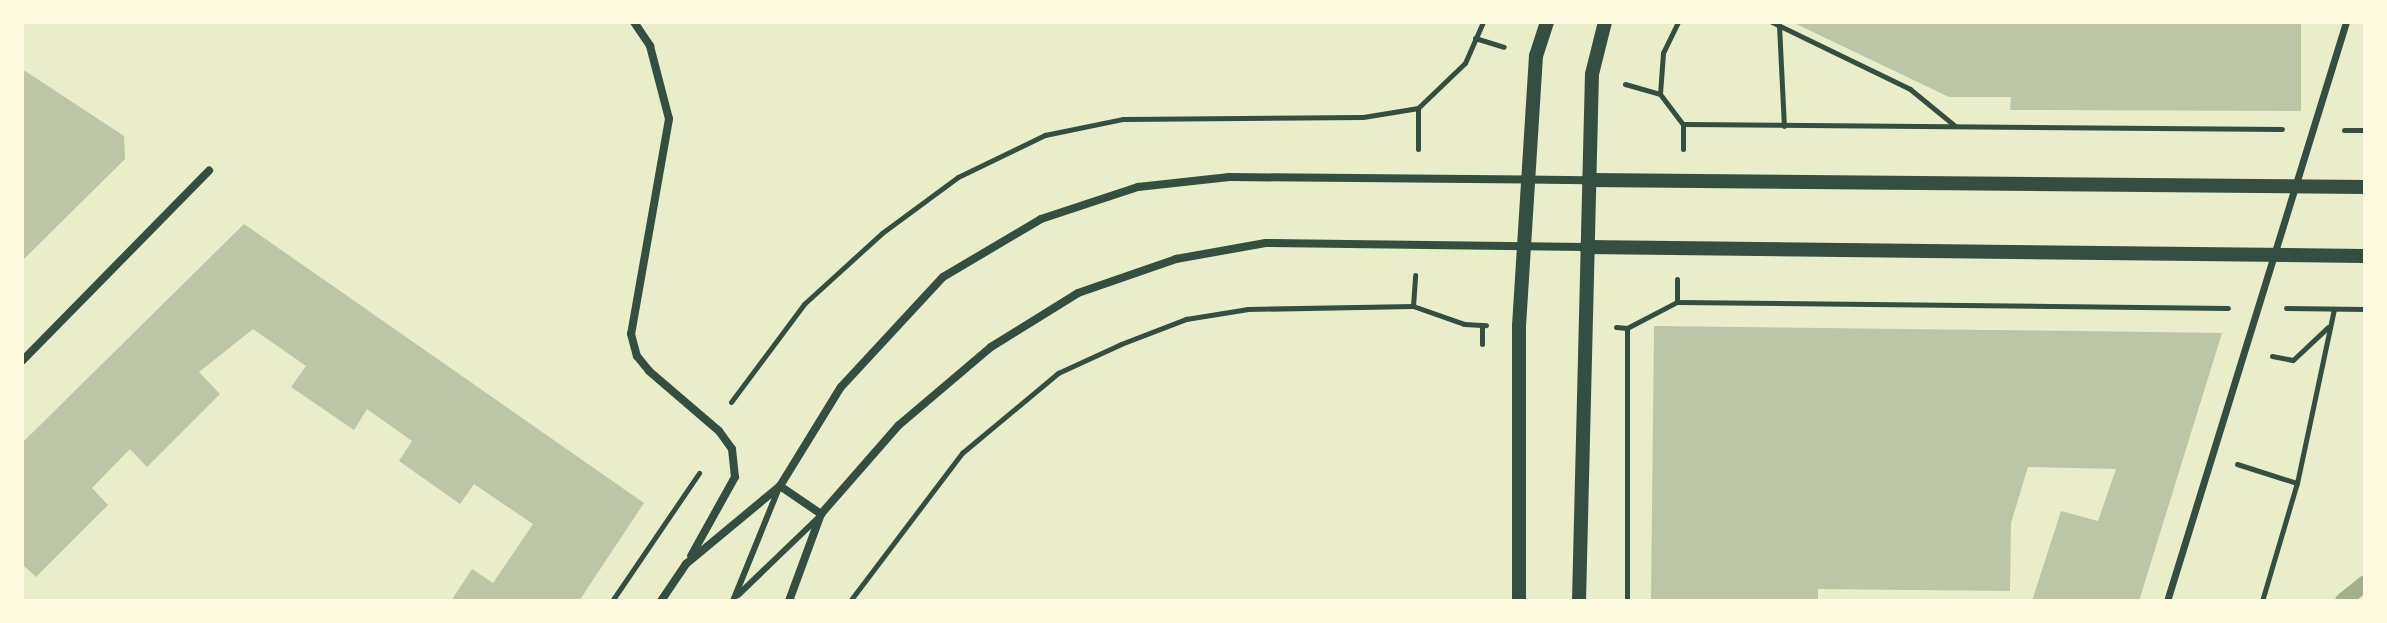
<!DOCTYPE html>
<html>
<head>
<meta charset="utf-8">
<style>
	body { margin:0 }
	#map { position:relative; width:2387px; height:623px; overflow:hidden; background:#e9edc9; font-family:Poppins,sans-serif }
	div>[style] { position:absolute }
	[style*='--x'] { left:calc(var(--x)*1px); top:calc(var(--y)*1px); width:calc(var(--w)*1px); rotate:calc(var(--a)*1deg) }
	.stream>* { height:16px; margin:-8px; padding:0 8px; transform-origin:8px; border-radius:8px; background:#a3b18a }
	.building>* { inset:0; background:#bcc5a7 }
	.path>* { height:5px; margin:-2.5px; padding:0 2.5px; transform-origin:2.5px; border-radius:2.5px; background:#344e41 }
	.service>* { height:6px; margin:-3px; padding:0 3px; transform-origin:3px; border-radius:3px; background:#344e41 }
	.pedestrian>* { height:7px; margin:-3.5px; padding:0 3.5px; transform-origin:3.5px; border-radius:3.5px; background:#344e41 }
	.minor>* { height:8px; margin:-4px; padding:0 4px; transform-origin:4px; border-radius:4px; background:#344e41 }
	.tertiary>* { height:14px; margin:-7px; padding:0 7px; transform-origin:7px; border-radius:7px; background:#344e41 }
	span { translate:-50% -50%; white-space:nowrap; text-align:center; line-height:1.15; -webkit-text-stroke:8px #fefae0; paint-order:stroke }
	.frame { position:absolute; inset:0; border:24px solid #fefae0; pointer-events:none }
</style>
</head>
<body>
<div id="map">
	<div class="stream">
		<i style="--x:2343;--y:601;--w:28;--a:-39"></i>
	</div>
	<div class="building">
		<i style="clip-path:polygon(1792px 22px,2301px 22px,2301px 111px,2010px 110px,2011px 97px,1949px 97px)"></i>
		<i style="clip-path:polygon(22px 69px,124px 136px,125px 159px,22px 261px)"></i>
		<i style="clip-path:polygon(244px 224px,644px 503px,579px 601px,451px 601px,472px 569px,493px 583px,533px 524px,474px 484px,460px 504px,399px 461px,412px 441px,367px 409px,354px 430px,291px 387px,306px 366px,253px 329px,199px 372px,220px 394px,147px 467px,130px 449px,92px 488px,108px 505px,36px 577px,22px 564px,22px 443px)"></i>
		<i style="clip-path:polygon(1654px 326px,2079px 331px,2222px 333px,2139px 601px,2032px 601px,2061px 511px,2098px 521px,2116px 469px,2028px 467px,2011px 523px,2010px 591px,1818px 589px,1818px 601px,1651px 601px)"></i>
	</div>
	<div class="path">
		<i style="--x:1678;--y:22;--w:34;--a:116"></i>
		<i style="--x:1663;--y:53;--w:41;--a:94.2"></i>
		<i style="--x:1660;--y:94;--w:38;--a:53"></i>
		<i style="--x:1683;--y:124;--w:25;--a:90"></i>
		<i style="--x:1772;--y:22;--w:153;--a:25.9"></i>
		<i style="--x:1910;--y:89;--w:57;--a:39.3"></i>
		<i style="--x:1779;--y:25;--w:101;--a:87.2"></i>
		<i style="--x:1475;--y:38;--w:30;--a:17"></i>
		<i style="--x:1625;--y:84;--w:36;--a:16"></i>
		<i style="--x:1418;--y:108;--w:41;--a:90"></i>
		<i style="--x:1683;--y:124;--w:599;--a:0.48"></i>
		<i style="--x:2344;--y:130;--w:21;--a:0"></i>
		<i style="--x:1677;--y:279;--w:23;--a:90"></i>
		<i style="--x:1413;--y:306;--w:31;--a:-86"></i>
		<i style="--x:2286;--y:308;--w:79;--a:0.7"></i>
		<i style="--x:1482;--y:325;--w:19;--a:90"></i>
		<i style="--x:1616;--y:327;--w:11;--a:5"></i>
		<i style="--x:1627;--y:328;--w:56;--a:-27.5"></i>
		<i style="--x:1677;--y:302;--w:551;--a:0.62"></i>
		<i style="--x:2272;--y:356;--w:21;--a:11"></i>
		<i style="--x:2293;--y:360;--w:48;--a:-43.3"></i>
		<i style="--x:731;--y:402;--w:122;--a:-53.3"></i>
		<i style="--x:804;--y:304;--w:105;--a:-42.3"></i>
		<i style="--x:882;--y:233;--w:94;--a:-36.4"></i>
		<i style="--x:958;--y:177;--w:97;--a:-25.8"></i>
		<i style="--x:1045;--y:135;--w:80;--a:-11.6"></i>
		<i style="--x:1123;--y:119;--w:240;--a:-0.5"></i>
		<i style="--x:1363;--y:117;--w:56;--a:-9.3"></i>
		<i style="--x:1418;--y:108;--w:65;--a:-43.8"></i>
		<i style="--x:1465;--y:63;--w:45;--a:-66.3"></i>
		<i style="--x:2237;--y:464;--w:63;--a:17.6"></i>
		<i style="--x:612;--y:601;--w:155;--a:-55.8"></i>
		<i style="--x:850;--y:601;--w:186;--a:-52.9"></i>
		<i style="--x:962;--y:453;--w:125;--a:-39.8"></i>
		<i style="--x:1058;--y:373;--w:69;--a:-24.7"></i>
		<i style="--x:1121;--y:344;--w:70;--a:-21"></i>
		<i style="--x:1186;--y:319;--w:63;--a:-9.2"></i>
		<i style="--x:1248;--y:309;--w:165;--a:-1"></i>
		<i style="--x:1413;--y:306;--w:54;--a:19.4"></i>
		<i style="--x:1464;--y:324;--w:22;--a:3"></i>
		<i style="--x:1627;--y:601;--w:273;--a:-90"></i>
		<i style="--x:2262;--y:601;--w:123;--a:-73.5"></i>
		<i style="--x:2297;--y:483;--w:178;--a:-78"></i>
	</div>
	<div class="service">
		<i style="--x:738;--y:595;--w:112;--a:-43.9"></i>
		<i style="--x:733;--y:601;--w:120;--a:-67.9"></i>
	</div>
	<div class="pedestrian">
		<i style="--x:2167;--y:601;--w:606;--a:-72.82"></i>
	</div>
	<div class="minor">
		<i style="--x:634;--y:22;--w:29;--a:56"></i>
		<i style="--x:650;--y:46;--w:75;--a:75.4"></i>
		<i style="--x:669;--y:119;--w:218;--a:100"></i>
		<i style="--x:631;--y:334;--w:23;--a:75"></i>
		<i style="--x:637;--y:356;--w:19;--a:51"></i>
		<i style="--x:649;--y:371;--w:92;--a:40.6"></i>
		<i style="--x:719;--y:431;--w:22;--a:54"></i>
		<i style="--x:732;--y:449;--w:28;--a:84"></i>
		<i style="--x:735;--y:477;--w:90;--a:119.1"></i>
		<i style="--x:22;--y:361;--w:267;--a:-45.5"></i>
		<i style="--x:780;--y:486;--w:50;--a:34.3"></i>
		<i style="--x:661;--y:601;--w:45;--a:-56"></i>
		<i style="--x:686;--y:564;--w:122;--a:-39.7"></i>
		<i style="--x:780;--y:486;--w:116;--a:-58.4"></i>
		<i style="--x:841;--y:387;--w:150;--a:-47.2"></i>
		<i style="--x:943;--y:277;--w:114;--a:-30.6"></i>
		<i style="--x:1041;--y:219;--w:102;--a:-18.3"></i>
		<i style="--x:1138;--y:187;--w:92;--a:-6.3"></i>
		<i style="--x:1229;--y:177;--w:359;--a:0.5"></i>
		<i style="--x:789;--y:601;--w:93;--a:-69.8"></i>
		<i style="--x:821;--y:514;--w:118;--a:-48.8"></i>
		<i style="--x:899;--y:425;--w:121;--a:-40.3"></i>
		<i style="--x:991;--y:347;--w:102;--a:-31.8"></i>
		<i style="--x:1078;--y:293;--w:104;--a:-19.1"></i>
		<i style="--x:1176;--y:259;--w:91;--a:-10.1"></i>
		<i style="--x:1266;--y:243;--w:320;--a:0.7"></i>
	</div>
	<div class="tertiary">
		<i style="--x:1588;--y:180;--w:777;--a:0.52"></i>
		<i style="--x:1586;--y:247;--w:779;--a:0.66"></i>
		<i style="--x:1519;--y:601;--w:275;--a:-90"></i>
		<i style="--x:1519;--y:326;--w:271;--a:-86.4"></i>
		<i style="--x:1536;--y:56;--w:36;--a:-72"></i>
		<i style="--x:1579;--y:601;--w:527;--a:-88.59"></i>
		<i style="--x:1592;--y:74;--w:54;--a:-76"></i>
	</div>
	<div class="frame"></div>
</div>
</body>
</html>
